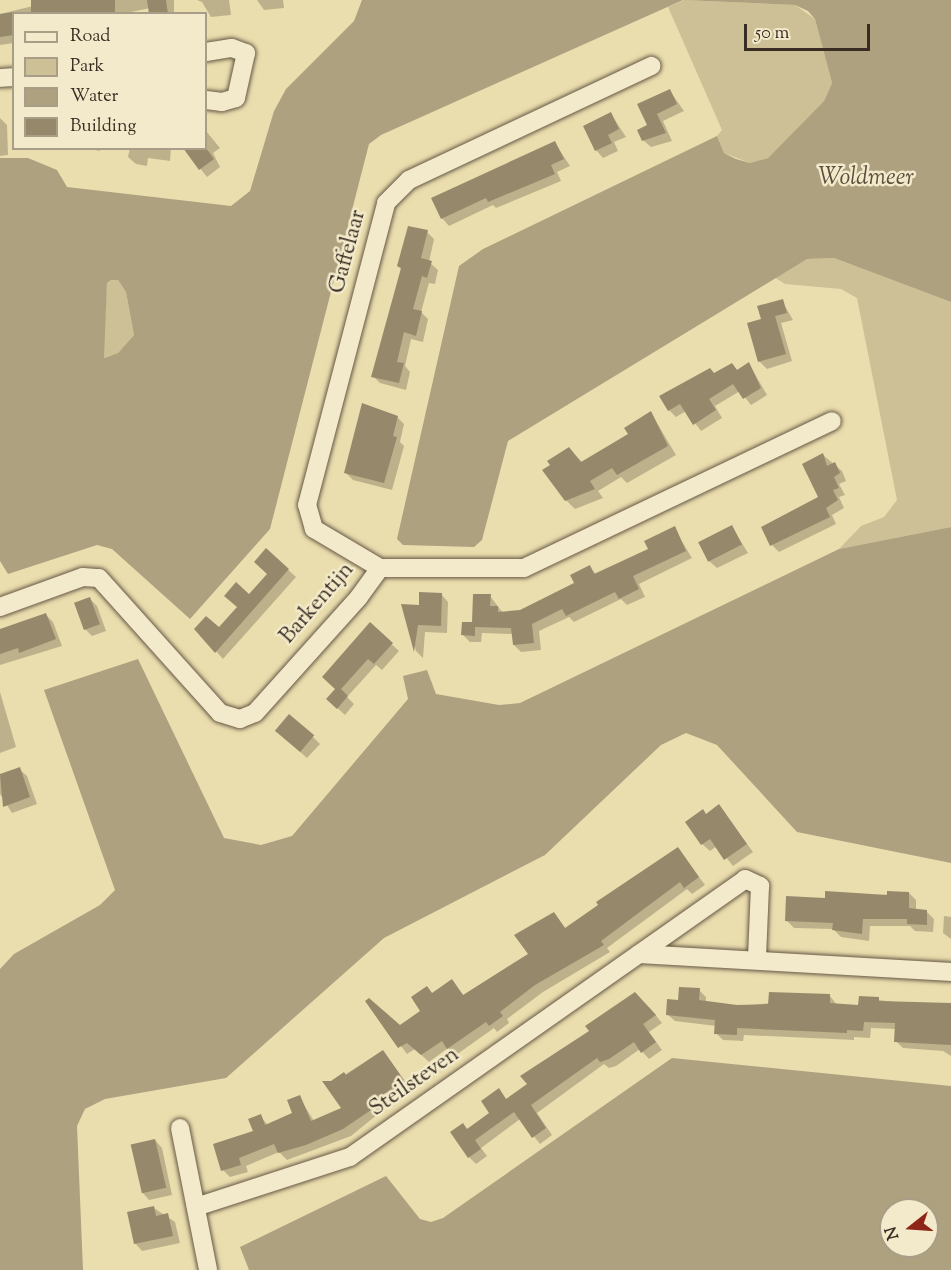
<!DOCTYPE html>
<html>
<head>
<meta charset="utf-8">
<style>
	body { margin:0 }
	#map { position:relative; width:951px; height:1270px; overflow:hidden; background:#ebdeae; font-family:"Sorts Mill Goudy",serif }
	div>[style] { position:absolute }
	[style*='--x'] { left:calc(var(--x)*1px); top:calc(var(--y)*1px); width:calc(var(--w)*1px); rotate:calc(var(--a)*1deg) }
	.green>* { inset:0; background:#cdc096 }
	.water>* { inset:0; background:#aea17f }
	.shadow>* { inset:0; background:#0003 }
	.building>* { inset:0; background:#96896b; transform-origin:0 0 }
	.roads { filter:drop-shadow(0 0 2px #665846) drop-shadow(0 0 2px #665846) }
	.street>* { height:18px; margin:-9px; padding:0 9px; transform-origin:9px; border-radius:9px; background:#f2eaca }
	span { translate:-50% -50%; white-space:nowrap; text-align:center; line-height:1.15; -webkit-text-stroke:5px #f2eaca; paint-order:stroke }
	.street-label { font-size:22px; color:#392c23 }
	.water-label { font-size:24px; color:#5c4f3f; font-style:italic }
	.legend { position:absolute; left:12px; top:12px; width:195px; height:138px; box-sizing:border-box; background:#f2eaca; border:2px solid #a89e87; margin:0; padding:8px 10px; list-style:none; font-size:18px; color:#392c23 }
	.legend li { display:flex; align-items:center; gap:12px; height:30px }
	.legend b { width:30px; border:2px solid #a89e87 }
	.north { position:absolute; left:879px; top:1198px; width:60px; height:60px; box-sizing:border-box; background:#f2eaca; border:2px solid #a89e87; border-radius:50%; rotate:253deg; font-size:16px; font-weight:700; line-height:24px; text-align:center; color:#392c23 }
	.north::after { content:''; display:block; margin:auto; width:21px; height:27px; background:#8f2418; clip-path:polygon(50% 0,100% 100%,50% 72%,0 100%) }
	.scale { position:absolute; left:744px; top:24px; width:126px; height:27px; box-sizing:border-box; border:3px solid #392c23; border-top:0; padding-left:8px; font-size:18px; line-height:21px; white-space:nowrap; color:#392c23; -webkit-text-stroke:4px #f2eaca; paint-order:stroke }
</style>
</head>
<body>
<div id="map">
	<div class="green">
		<i style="clip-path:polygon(684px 0,795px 5px,815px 19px,832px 83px,824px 101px,768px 158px,750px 163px,724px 153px,717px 136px,722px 130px,668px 7px)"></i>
		<i style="clip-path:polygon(834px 258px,951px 302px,951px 527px,839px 549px,861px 526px,884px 517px,897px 500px,857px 298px,841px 289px,785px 284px,774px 277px,807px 259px)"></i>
		<i style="clip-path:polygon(111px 280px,118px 280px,126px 292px,134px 335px,118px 353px,103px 358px,107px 283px)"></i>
	</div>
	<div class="water">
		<i style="clip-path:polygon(evenodd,362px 0,951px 0,951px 302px,834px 258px,807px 259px,508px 441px,482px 540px,474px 547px,403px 545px,397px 539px,459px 266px,483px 249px,717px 136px,724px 153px,736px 159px,750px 163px,768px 158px,824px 101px,832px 83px,815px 19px,808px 11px,795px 5px,683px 0,381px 135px,369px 144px,270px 529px,190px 619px,112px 549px,97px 545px,8px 574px,0 561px,0 158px,28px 158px,57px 170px,67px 187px,231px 206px,250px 191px,274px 111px,286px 89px,354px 21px,362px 0,111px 280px,118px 280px,126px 292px,134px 335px,118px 353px,104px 358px,107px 283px,111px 280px)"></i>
		<i style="clip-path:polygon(951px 527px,951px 863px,797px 832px,717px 745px,686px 733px,661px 745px,545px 855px,384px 938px,226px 1078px,105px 1099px,85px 1109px,77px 1126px,83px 1270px,0 1270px,0 969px,14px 954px,100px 905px,115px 890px,44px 690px,138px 659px,224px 838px,261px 845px,292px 836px,408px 699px,403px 676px,427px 670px,436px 694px,499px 705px,520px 703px,839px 549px)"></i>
		<i style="clip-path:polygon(evenodd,672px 1058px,951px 1086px,951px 1270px,249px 1270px,240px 1247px,386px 1176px,420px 1219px,431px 1222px,443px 1218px,672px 1058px,891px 1210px,927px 1210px,927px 1246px,891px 1246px,891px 1210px)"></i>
	</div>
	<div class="shadow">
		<i style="clip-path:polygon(32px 0,174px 0,174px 14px,151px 14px,150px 8px,122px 14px,14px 14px,14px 43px,0 45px,0 14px,33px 6px)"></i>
		<i style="clip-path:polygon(197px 0,229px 0,231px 15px,211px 17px,202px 2px)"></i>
		<i style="clip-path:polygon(257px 0,283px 0,284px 8px,264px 10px)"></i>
		<i style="clip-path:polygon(670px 91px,684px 111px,663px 121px,672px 141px,651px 147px,643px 140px)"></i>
		<i style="clip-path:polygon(611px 114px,626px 137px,614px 142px,618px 151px,603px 158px,596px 150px)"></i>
		<i style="clip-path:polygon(0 118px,7px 125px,8px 155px,0 156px)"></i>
		<i style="clip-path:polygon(206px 131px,220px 148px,213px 153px,220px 167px,207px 177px,184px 148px,206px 148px)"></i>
		<i style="clip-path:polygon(555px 143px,570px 166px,557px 172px,561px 181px,496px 208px,493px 205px,449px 226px,442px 218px)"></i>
		<i style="clip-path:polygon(87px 148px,101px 148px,100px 151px)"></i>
		<i style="clip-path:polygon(130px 148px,171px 148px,170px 161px,148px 158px,147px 166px,136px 164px,128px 157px)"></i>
		<i style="clip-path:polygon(427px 232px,434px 239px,429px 262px,438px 270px,435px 284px,429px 283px,421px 312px,428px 319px,423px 342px,411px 339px,405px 366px,410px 372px,406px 390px,380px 383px,373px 376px,402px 270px,398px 266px)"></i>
		<i style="clip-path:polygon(782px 301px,793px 320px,781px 323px,792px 361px,767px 369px,759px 361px,763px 320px)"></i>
		<i style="clip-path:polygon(732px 364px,738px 371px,749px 364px,767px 395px,751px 405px,740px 391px,715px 406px,722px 418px,701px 431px,686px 411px,676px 417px,669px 410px)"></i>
		<i style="clip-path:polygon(651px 413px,676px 455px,627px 483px,621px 477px,598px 491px,603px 498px,575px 509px,566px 500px,569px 449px,583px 463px,630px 435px)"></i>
		<i style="clip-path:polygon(397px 417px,404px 424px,400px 442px,404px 446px,392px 490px,353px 480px,346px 473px)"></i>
		<i style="clip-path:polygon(823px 455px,842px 471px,846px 481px,839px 484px,845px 495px,839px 497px,844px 508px,832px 515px,836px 524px,779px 552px,772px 545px,820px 498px)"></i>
		<i style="clip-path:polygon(732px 527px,748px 553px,717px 568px,709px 561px)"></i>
		<i style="clip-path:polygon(674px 528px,692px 558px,639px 584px,645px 597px,627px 605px,621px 599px,574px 622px,569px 617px,539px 631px,541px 650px,521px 652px,514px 645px,513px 634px,482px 633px,481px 642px,470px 642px,463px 635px,490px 596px,503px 613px,520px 611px,576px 584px,590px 567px,597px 575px,650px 550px)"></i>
		<i style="clip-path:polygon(266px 550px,296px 577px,223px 659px,196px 629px,219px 630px,269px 574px)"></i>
		<i style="clip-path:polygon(441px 594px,448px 602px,447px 633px,425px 632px,423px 658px,416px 651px,403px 606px,420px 606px)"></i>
		<i style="clip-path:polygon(89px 598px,97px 606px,106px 631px,92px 636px,85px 629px,76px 603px)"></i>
		<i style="clip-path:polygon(46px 615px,53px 622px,62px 646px,0 665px,0 630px)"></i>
		<i style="clip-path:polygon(370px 624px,399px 651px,382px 670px,376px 665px,347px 697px,354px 704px,345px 715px,335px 706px,337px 689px)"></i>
		<i style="clip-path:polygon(0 692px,16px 747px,0 753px)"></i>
		<i style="clip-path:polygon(283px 737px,313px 737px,320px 744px,307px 758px)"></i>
		<i style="clip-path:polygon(19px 769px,27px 776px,37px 804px,12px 813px,0 794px,0 776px)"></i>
		<i style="clip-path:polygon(719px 806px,753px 852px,733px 866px,717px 846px,710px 851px,702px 844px,706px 815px)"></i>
		<i style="clip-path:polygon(678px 849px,705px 885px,692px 894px,687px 889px,607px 948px,610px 952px,543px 992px,507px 1019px,509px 1023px,497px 1032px,494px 1028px,456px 1055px,448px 1048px,429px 1062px,415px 1049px,407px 1054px,367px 1001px,400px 1027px,423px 1011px,427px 988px,433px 994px,452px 981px,464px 996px,530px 954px,554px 914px,566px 929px)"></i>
		<i style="clip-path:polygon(909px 893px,916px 900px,916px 910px,927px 912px,934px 919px,933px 932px,915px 931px,910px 926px,870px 926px,869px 941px,841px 937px,833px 929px,794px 928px,786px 920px,826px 899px)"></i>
		<i style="clip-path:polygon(944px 916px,951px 917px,951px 939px,943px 933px)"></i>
		<i style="clip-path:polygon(699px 990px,706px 997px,706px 1003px,737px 1007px,830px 996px,837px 1005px,860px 1007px,861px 998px,922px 1005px,951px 1003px,951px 1056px,943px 1051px,903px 1048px,896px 1041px,896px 1029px,871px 1028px,870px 1038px,854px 1037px,854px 1040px,744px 1035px,743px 1041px,723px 1040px,716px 1033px,716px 1026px,675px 1021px,667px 1014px,679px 1001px)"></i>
		<i style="clip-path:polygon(649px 1007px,662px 1023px,649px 1032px,662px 1050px,649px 1059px,640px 1049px,616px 1066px,609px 1068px,604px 1064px,537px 1113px,552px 1135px,540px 1144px,520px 1119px,481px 1148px,487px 1156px,476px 1164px,469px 1157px,468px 1131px,492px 1114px,498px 1090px,507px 1100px)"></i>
		<i style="clip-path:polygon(382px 1051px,410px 1088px,351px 1136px,287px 1160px,279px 1152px,246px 1166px,248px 1172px,230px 1177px,223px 1170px,255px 1132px,260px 1116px,268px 1125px,294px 1114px,299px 1097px,314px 1121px,343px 1109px,327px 1086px)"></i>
		<i style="clip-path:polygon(155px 1140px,162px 1148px,172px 1195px,149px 1200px,142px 1192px)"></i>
		<i style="clip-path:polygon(154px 1208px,175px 1222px,180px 1243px,142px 1251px,135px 1243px)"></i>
	</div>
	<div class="building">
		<i style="left:31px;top:0;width:84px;height:14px"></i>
		<i style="clip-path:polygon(147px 0,166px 0,168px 14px,149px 14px)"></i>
		<i style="clip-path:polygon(0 14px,14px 12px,14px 35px,0 37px)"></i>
		<i style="clip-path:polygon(670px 89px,677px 104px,657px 114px,666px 133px,642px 141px,637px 130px,647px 125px,637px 104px)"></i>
		<i style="clip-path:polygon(611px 112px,619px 129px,608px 135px,612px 143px,595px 151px,583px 126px)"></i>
		<i style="clip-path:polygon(555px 141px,564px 159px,551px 165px,555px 174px,488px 202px,486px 198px,441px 219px,431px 198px)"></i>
		<i style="clip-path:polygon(183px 148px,206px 148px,214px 159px,199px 170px)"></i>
		<i style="clip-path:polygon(408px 226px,428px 230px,421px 258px,432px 261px,427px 278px,422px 276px,413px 309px,422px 311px,416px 336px,404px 332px,397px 362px,404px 363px,399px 383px,371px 377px,401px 268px,397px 266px)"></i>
		<i style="clip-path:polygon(783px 299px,787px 313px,775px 316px,786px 354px,758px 362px,747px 323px,761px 319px,757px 306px)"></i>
		<i style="clip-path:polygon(749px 362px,761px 388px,743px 399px,733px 384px,709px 399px,716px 410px,693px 425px,680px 404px,668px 411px,659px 396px,710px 368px,714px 373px,732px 363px,737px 370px)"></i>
		<i style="clip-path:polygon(362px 403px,398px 416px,393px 436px,397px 437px,384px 483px,344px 473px)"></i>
		<i style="clip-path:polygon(651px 411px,668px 446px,617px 475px,612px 468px,590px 481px,595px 489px,565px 501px,542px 470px,550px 465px,547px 461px,569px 447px,581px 462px,628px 434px,624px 428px)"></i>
		<i style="clip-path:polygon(823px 453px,827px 466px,835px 462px,840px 473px,834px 477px,839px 488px,833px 490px,838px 500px,826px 508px,830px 517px,770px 546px,761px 527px,818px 497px,802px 464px)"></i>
		<i style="left:732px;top:525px;width:22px;height:38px;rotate:63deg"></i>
		<i style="clip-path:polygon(675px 526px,686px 551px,633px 576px,639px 589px,619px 599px,615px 592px,566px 616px,562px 609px,532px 624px,534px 643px,513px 645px,511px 628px,475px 627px,475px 636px,461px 635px,462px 622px,472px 622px,473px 594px,491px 594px,490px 606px,498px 606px,498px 612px,520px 610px,574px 583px,570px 575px,590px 565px,594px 574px,648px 549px,644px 541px)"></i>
		<i style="clip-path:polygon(266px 548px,289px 569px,215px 653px,194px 629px,206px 616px,219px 627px,237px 607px,224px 596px,236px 582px,249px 594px,267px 574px,254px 562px)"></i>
		<i style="clip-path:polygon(419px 592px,442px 593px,441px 626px,418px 625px,414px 652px,401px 604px,419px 605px)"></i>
		<i style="left:90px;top:597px;width:29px;height:17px;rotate:70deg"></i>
		<i style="clip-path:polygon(46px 613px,56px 639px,19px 653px,18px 648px,0 654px,0 629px)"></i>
		<i style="clip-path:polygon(370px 622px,393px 643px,374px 664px,368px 659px,341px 689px,348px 696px,337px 709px,326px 699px,335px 689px,322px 677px)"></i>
		<i style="left:289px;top:714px;width:33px;height:22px;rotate:40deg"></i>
		<i style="clip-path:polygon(20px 767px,30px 797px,3px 807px,0 774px)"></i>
		<i style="clip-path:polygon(719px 804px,747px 844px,724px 860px,710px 839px,701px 845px,685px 822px,703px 809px,706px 814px)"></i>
		<i style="clip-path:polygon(678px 847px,699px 877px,684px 888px,680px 882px,601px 941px,604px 945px,535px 985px,500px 1012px,503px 1016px,489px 1026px,486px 1022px,447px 1049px,442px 1041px,421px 1055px,407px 1043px,398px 1048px,365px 1001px,369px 998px,400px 1025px,420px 1011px,411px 997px,427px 986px,432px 993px,452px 979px,463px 995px,528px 954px,514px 935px,554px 912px,565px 928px,598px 905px,596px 902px)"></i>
		<i style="clip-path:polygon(825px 891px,887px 895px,887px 891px,909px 892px,909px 908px,927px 910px,927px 925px,907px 924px,907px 919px,863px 919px,862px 934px,832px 930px,833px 923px,785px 921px,786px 896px,825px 898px)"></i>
		<i style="clip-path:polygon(679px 987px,700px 988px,699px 1000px,737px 1005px,768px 1004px,769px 992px,830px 994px,830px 1003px,858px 1005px,859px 996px,879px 997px,879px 1001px,951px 1003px,951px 1045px,894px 1042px,895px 1023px,864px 1022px,863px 1031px,847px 1030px,847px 1033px,737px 1028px,737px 1035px,714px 1034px,715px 1020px,666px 1015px,667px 999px,678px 1000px)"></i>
		<i style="clip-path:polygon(635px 992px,656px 1015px,643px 1024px,656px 1042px,641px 1053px,634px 1042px,609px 1059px,600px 1062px,597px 1058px,531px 1105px,546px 1128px,532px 1138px,514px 1112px,475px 1140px,481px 1149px,468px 1158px,450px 1132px,463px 1123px,467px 1129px,489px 1113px,481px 1101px,499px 1088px,506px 1099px,527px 1084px,520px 1076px,589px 1031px,585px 1026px)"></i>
		<i style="clip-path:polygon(383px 1050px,404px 1080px,368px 1105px,371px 1110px,343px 1129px,306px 1145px,278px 1153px,274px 1144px,239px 1158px,241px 1165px,221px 1171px,213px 1144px,253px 1131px,248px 1119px,261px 1114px,265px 1125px,292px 1113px,287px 1100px,300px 1095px,311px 1121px,341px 1108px,322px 1081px,331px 1081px,344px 1072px,346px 1075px)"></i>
		<i style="left:155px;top:1139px;width:50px;height:25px;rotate:77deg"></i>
		<i style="clip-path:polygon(154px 1206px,156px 1216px,168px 1213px,173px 1236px,134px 1244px,127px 1212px)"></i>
	</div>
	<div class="roads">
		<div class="street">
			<i style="--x:206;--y:52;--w:26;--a:-9"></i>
			<i style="--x:232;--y:48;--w:15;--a:20"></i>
			<i style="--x:246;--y:53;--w:46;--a:102.5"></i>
			<i style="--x:236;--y:98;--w:15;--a:164"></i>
			<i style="--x:222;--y:102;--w:16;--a:-173"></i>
			<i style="--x:0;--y:78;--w:14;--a:-4"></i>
			<i style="--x:380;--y:568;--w:77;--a:-149.4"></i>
			<i style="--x:314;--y:529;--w:25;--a:-106"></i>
			<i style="--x:307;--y:505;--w:312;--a:-75.3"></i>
			<i style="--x:386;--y:203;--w:33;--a:-45"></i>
			<i style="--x:409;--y:180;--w:268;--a:-25.2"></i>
			<i style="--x:0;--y:607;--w:88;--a:-19.9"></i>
			<i style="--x:83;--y:577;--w:16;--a:4"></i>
			<i style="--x:99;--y:578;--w:181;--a:48.1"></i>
			<i style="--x:220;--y:713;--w:21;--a:17"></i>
			<i style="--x:240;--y:719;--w:16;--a:-22"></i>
			<i style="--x:255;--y:713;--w:156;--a:-48.1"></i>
			<i style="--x:359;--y:597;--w:36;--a:-54"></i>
			<i style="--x:380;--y:568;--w:144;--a:0"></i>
			<i style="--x:524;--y:568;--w:341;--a:-25.5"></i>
			<i style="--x:639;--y:954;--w:313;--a:3.3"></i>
			<i style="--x:180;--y:1128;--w:145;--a:78.8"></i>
			<i style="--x:196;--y:1207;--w:162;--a:-18"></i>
			<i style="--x:350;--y:1157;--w:483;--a:-35.1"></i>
			<i style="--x:745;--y:879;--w:17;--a:25"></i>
			<i style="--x:760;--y:886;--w:73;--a:92.4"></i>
		</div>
	</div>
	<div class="street-label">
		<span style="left:349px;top:252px;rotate:-75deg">Gaffelaar</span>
		<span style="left:318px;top:604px;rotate:-49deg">Barkentijn</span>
		<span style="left:415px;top:1083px;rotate:-35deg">Steilsteven</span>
	</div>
	<div class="water-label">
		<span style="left:866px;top:179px">Woldmeer</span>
	</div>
	<ul class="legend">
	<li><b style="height:8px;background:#f2eaca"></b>Road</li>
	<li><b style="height:16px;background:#cdc096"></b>Park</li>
	<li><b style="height:16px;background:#aea17f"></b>Water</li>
	<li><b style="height:16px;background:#96896b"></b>Building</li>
	</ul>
	<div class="north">N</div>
	<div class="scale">50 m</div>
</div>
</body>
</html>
